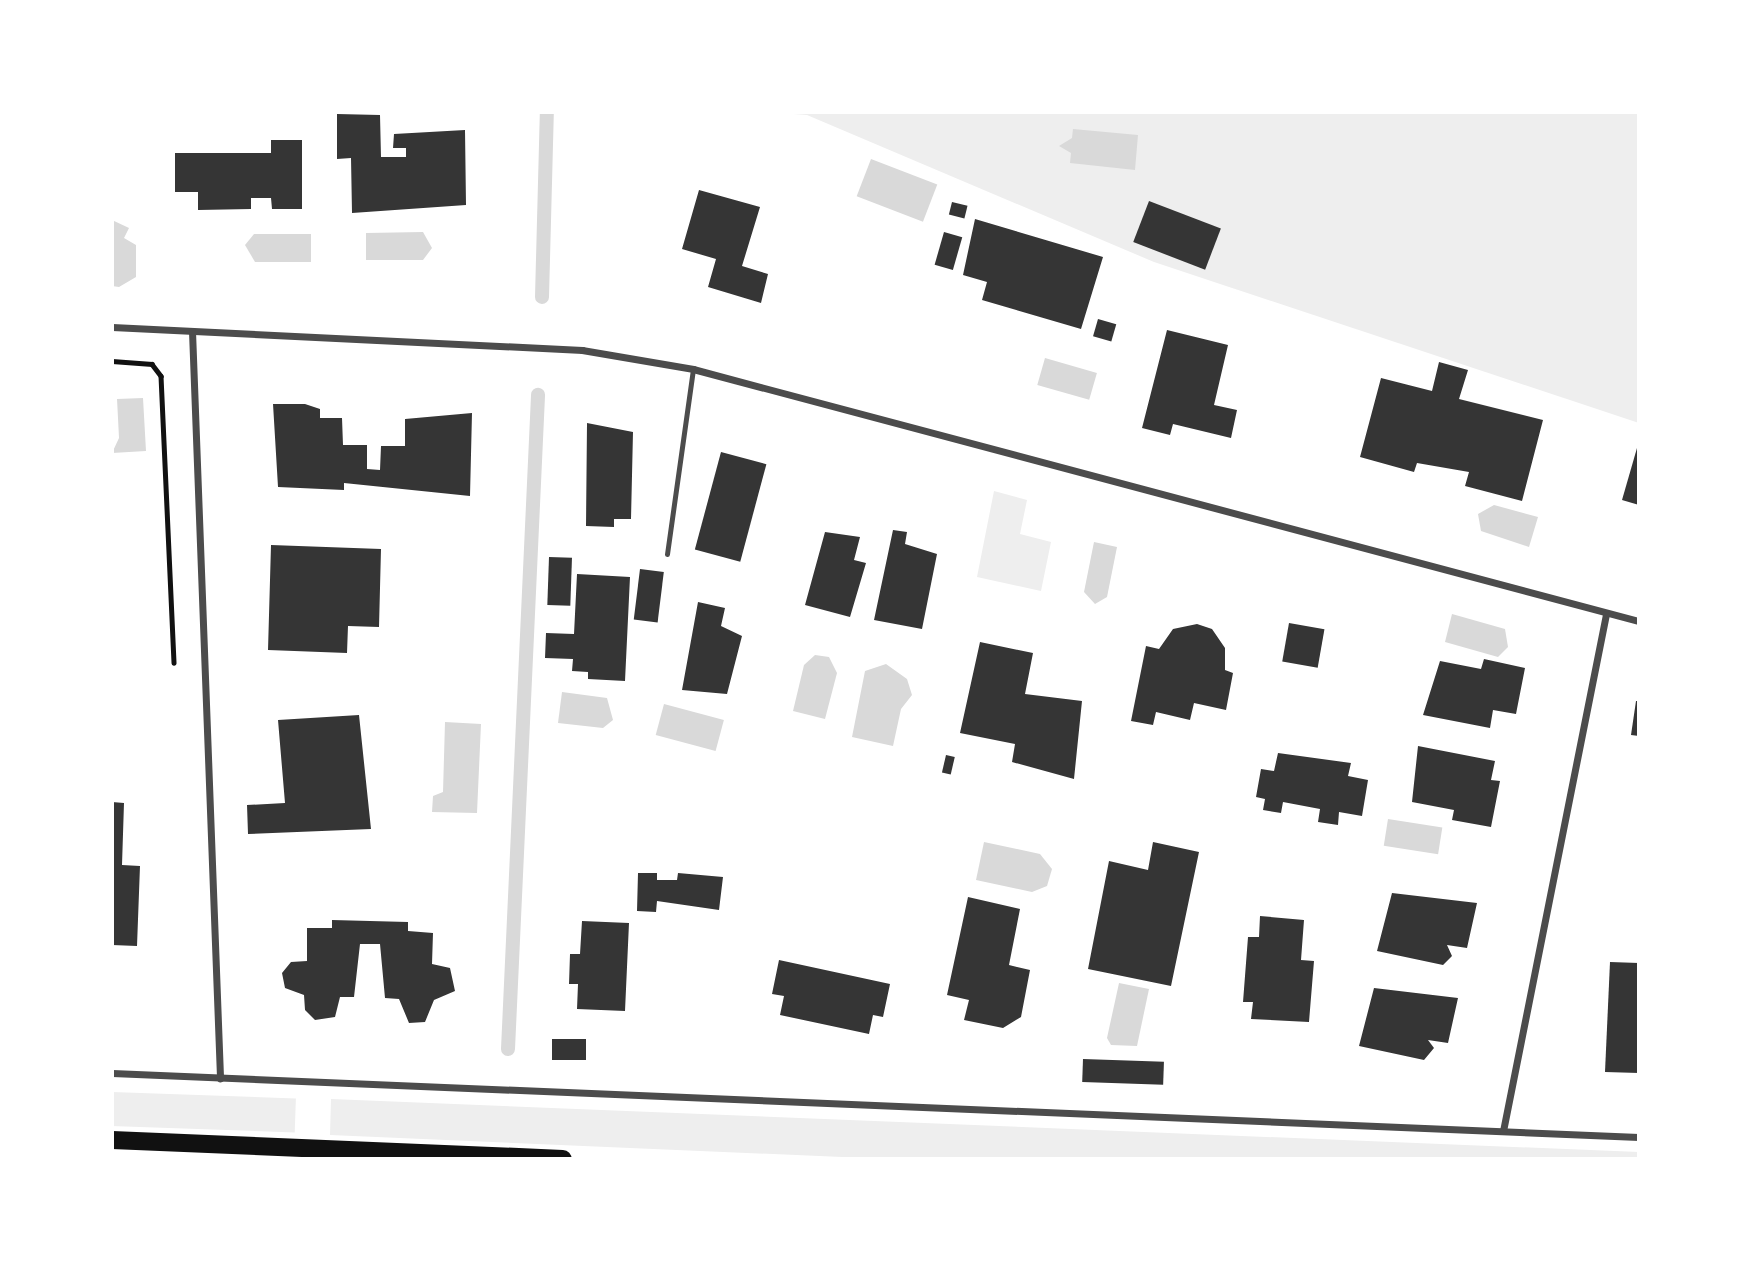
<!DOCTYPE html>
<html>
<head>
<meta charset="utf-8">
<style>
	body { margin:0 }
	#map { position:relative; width:1751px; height:1271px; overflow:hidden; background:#fff; font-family:"IBM Plex Sans",sans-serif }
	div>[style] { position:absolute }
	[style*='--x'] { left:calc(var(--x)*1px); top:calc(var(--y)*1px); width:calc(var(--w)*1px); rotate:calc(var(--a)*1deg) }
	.green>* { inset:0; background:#eee; transform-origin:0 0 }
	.water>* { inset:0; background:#d9d9d9; transform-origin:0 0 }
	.stream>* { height:14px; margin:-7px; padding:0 7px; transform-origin:7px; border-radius:7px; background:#d9d9d9 }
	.building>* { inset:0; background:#353535; transform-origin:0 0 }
	.path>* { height:4.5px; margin:-2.25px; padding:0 2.25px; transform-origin:2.25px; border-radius:2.25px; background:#111 }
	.service>* { height:5px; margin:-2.5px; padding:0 2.5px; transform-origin:2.5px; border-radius:2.5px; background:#4c4c4c }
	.minor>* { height:7px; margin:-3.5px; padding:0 3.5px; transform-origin:3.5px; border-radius:3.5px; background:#4c4c4c }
	.primary>* { height:18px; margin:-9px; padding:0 9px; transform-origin:9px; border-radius:9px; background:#111 }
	span { translate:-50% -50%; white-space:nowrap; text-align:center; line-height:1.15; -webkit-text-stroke:7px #fff; paint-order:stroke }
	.frame { position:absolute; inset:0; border:114px solid #fff; pointer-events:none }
</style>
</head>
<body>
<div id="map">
	<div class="green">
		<i style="clip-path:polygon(767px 112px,1639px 112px,1639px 423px,1154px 262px,807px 115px)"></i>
		<i style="clip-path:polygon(994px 491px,1027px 500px,1020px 534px,1051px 542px,1041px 591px,977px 577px)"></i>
		<i style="left:112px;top:1092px;width:184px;height:34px;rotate:2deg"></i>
		<i style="clip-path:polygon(331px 1099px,1639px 1152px,1639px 1159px,888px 1159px,330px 1135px)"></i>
	</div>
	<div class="water">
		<i style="clip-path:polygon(1073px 129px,1138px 135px,1135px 170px,1070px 163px,1071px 153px,1059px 146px,1072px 138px)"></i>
		<i style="left:871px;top:159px;width:71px;height:40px;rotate:21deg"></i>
		<i style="clip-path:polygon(112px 220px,129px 228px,124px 238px,136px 245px,136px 277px,119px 287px,112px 286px)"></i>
		<i style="clip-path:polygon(423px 232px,432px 248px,423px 260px,366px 260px,366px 233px)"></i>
		<i style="clip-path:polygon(254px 234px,311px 234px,311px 262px,255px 262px,245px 245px)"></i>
		<i style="left:1045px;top:358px;width:54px;height:28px;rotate:16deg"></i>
		<i style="clip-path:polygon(143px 398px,146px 451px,112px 453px,119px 438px,117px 399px)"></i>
		<i style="clip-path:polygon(1494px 505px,1538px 517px,1529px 547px,1481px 531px,1478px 514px)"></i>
		<i style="clip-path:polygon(1094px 542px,1117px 547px,1107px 597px,1095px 604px,1084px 592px)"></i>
		<i style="clip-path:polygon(1452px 614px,1505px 629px,1508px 647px,1498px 657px,1445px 642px)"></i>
		<i style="clip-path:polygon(815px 655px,829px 657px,837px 673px,825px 719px,793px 711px,804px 665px)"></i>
		<i style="clip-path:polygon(886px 664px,907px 679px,912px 695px,901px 709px,893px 746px,852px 737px,865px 671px)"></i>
		<i style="clip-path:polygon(562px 692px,607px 698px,613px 720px,603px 728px,558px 723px)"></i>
		<i style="left:664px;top:704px;width:62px;height:32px;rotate:15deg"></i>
		<i style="clip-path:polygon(445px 722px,481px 724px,477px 813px,432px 812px,433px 796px,443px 792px)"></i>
		<i style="left:1388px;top:819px;width:55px;height:27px;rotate:9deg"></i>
		<i style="clip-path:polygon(984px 842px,1040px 854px,1052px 869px,1047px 886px,1032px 892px,976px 880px)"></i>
		<i style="clip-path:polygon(1119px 983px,1149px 989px,1137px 1046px,1111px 1045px,1107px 1038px)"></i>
	</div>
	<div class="stream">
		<i style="--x:542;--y:297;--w:185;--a:-88.5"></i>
		<i style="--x:508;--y:1049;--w:655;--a:-87.37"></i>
	</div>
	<div class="building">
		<i style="clip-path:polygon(337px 114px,380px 115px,381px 157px,406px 157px,406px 148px,393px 148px,394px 134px,465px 130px,466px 205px,352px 213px,351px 158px,337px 159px)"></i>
		<i style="clip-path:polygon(271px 140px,302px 140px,302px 209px,272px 209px,271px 198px,251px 198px,251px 209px,198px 210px,198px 192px,175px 192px,175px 153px,271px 153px)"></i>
		<i style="clip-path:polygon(699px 190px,760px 207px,742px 266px,768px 274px,761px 303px,708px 287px,716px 259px,682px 249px)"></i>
		<i style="left:1149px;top:201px;width:77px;height:44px;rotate:21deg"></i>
		<i style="left:952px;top:202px;width:16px;height:13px;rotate:14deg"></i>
		<i style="clip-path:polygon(975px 219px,1103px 257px,1081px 329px,982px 300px,987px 282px,963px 275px)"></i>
		<i style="left:944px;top:232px;width:19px;height:34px;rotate:16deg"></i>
		<i style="left:1098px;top:319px;width:19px;height:18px;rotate:16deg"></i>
		<i style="clip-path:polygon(1167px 330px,1228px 345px,1214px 405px,1237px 410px,1231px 438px,1173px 424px,1170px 435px,1142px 428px)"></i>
		<i style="clip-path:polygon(1439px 362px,1468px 370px,1459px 399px,1543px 420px,1522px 501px,1465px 486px,1469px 472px,1417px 463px,1414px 472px,1360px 457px,1381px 378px,1432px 391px)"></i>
		<i style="clip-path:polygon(273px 404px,305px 404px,320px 409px,320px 418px,342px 418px,343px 445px,367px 445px,367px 469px,380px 470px,381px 446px,405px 446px,405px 419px,472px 413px,470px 496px,344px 483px,344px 490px,278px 487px)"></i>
		<i style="clip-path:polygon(587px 423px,633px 432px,631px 519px,614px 519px,614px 527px,586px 526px)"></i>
		<i style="clip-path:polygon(1637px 448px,1639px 448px,1639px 505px,1622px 500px)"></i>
		<i style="left:721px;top:452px;width:47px;height:101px;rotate:15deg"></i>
		<i style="clip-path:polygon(893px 530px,907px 532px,905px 544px,937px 554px,922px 629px,874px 620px)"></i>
		<i style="clip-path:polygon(825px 532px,860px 537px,854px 560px,866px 563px,850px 617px,805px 605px)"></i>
		<i style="clip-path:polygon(271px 545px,381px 549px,379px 627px,348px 626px,347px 653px,268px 650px)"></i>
		<i style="left:549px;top:557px;width:23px;height:48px;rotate:2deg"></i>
		<i style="left:640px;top:569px;width:24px;height:51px;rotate:7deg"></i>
		<i style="clip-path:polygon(577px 574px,630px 577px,625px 681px,588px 679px,588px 672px,572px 671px,573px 659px,545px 658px,546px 633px,574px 634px)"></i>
		<i style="clip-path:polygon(698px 602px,725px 608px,721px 626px,742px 636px,727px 694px,682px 690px)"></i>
		<i style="left:1289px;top:623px;width:36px;height:39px;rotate:10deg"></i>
		<i style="clip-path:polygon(1197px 624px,1212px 629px,1225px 648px,1225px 670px,1233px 673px,1226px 710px,1194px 703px,1190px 720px,1156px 712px,1153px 725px,1131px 721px,1146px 646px,1159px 649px,1173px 629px)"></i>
		<i style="clip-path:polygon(980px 642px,1033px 653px,1025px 694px,1082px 701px,1074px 779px,1012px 762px,1015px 744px,960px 733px)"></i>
		<i style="clip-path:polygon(1484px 659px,1525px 668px,1516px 714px,1493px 710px,1490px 728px,1423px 715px,1440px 661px,1481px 669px)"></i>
		<i style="clip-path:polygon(1636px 701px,1639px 701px,1639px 736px,1631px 735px)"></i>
		<i style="clip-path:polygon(359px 715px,371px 829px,248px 834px,247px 805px,285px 803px,278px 720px)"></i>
		<i style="clip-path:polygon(1418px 746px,1495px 761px,1491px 780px,1500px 781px,1491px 827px,1452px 820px,1454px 810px,1412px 802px)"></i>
		<i style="clip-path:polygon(1278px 753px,1351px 763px,1348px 776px,1368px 780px,1362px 816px,1339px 812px,1338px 825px,1318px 822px,1320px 809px,1283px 802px,1281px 813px,1263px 810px,1265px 799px,1256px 797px,1261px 769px,1274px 771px)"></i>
		<i style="left:946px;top:755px;width:9px;height:18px;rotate:13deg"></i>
		<i style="clip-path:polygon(112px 802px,124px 803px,122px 865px,140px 866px,137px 946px,112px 945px)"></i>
		<i style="clip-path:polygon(1153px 842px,1199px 852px,1171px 986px,1088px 969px,1109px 861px,1148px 870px)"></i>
		<i style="clip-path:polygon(638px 873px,657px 873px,657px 880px,677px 880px,678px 873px,723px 877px,719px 910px,657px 901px,656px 912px,637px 911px)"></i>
		<i style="clip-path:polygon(1392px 893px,1477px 903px,1467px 948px,1447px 945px,1452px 956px,1443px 965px,1377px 951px)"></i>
		<i style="clip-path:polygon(968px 897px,1020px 909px,1009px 965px,1030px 970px,1021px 1017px,1003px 1028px,964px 1020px,969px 1000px,947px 995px)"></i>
		<i style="clip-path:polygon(1260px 916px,1304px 920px,1301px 960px,1314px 961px,1309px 1022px,1251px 1019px,1253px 1002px,1243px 1002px,1248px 937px,1259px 937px)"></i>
		<i style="clip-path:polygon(332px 920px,408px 922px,408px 931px,433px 933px,432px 964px,450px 968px,455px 991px,434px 1000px,425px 1022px,409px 1023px,399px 999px,385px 998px,380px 944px,360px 944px,354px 997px,340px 997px,335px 1017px,315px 1020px,305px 1010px,304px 995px,285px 988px,282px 973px,291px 962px,307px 961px,307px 928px,332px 928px)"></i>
		<i style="clip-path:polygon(582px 921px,629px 923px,625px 1011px,577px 1009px,578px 984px,569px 984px,570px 954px,580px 954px)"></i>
		<i style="clip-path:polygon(779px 960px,890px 984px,883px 1017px,873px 1015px,869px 1034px,780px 1015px,784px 996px,772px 994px)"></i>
		<i style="clip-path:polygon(1610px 962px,1639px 963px,1639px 1073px,1605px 1072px)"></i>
		<i style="clip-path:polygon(1374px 988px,1458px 998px,1448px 1043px,1428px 1040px,1434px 1048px,1424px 1060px,1359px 1046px)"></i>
		<i style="left:552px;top:1039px;width:34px;height:21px"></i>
		<i style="left:1083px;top:1059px;width:81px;height:23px;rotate:2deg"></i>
	</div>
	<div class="path">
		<i style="--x:112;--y:361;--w:40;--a:4.3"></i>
		<i style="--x:152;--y:364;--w:15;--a:53"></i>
		<i style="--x:161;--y:376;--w:287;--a:87.4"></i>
	</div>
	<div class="service">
		<i style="--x:667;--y:554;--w:187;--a:-82"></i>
	</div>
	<div class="minor">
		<i style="--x:112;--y:327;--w:471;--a:2.8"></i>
		<i style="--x:582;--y:350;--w:113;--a:9.7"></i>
		<i style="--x:693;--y:369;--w:979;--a:14.92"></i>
		<i style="--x:192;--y:331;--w:748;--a:87.85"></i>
		<i style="--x:112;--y:1073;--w:1528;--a:2.4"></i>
		<i style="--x:1503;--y:1131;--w:527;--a:-78.73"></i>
	</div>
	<div class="primary">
		<i style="--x:112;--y:1140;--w:451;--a:2.4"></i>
	</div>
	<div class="frame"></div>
</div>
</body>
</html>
